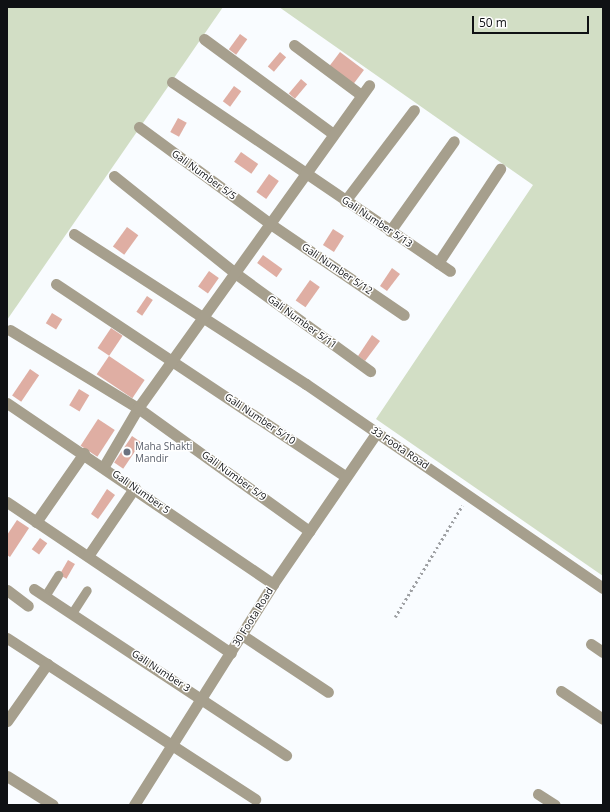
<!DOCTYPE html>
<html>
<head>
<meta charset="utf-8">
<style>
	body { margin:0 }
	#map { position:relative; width:610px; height:812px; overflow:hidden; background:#f9fcff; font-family:"Open Sans",sans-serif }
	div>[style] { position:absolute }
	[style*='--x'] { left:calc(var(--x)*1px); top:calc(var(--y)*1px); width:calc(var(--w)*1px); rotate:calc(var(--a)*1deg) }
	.green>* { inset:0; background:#d2dec5 }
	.building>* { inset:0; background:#dfaea3; transform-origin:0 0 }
	.path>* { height:2.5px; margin-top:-1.25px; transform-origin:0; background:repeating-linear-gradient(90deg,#9ea0a3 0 2px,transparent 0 5px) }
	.service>* { height:9px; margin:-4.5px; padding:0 4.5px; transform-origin:4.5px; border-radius:4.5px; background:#a69f8d }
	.minor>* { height:11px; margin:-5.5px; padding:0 5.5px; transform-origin:5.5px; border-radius:5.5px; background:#a69f8d }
	.dots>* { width:11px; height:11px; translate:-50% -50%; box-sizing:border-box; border:2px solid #fff; border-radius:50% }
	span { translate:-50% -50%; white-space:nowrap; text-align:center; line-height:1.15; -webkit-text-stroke:3px #fff; paint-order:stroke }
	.street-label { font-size:10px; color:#0f1114 }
	.worship-label { font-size:10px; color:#5b616d }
	.left { translate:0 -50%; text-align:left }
	.frame { position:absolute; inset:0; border:8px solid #0f1114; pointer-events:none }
	.scale { position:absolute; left:472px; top:16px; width:117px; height:18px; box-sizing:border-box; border:2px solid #0f1114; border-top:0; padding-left:5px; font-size:12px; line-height:14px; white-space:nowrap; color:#0f1114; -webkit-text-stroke:3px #fff; paint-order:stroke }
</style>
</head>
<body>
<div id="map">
	<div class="green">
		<i style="clip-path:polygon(7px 7px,223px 7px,7px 320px)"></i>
		<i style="clip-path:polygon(279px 7px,603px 7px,603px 576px,376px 419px,533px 185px)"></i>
	</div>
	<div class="building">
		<i style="left:240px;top:34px;width:9px;height:19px;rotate:36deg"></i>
		<i style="left:280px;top:52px;width:8px;height:19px;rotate:40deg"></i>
		<i style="left:340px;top:52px;width:30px;height:20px;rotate:37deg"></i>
		<i style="left:301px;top:79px;width:8px;height:19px;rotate:40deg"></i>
		<i style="left:234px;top:86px;width:9px;height:19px;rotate:36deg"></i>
		<i style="left:178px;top:118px;width:10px;height:16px;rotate:29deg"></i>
		<i style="left:241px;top:152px;width:21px;height:12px;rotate:35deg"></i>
		<i style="left:269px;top:174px;width:12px;height:22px;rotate:35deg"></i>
		<i style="left:127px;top:227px;width:14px;height:24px;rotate:36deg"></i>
		<i style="left:333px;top:229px;width:13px;height:19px;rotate:32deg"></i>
		<i style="left:263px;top:255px;width:24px;height:10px;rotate:36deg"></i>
		<i style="clip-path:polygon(392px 268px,400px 274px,387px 291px,380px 286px)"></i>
		<i style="left:209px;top:271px;width:12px;height:19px;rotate:35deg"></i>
		<i style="left:310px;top:280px;width:12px;height:25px;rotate:35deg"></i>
		<i style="left:147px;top:296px;width:7px;height:19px;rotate:34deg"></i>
		<i style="left:52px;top:313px;width:12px;height:12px;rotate:31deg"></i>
		<i style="left:111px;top:328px;width:14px;height:24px;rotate:34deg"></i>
		<i style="clip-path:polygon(372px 335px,380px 341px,365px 361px,358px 356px)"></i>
		<i style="left:109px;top:356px;width:43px;height:22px;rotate:34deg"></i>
		<i style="left:30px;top:369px;width:11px;height:32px;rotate:34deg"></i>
		<i style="left:79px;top:389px;width:12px;height:19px;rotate:31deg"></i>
		<i style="left:98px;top:419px;width:20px;height:32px;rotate:33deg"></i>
		<i style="left:132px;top:436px;width:11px;height:32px;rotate:34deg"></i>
		<i style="clip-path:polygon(107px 489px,115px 495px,98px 519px,91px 514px)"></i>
		<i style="clip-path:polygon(17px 520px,29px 528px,10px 557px,7px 555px,7px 535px)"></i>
		<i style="left:40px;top:538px;width:9px;height:14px;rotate:36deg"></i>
		<i style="left:68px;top:560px;width:8px;height:17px;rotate:30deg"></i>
	</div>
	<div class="path">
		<i style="--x:395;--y:617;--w:130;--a:-58.9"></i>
	</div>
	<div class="service">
		<i style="--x:45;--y:596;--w:25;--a:-58"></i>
		<i style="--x:72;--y:613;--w:27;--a:-57"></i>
	</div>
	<div class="minor">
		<i style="--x:204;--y:39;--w:159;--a:36.3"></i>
		<i style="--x:294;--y:45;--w:84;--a:36.7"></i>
		<i style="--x:172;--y:82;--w:336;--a:34.2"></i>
		<i style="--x:139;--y:127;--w:162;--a:36.4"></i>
		<i style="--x:269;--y:223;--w:163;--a:34.3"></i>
		<i style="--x:114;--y:176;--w:155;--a:38.7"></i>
		<i style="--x:235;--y:273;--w:167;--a:36"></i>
		<i style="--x:345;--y:201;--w:114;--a:-52.8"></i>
		<i style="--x:390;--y:231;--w:110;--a:-54.6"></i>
		<i style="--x:74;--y:234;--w:276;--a:32.9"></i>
		<i style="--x:306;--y:384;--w:360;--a:34.5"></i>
		<i style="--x:438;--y:263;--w:113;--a:-56.6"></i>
		<i style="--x:56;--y:284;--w:348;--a:33.6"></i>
		<i style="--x:10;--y:330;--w:150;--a:31.4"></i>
		<i style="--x:138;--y:408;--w:211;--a:35.7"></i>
		<i style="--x:7;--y:403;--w:322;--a:34.2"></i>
		<i style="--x:104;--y:466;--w:67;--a:-59.6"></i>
		<i style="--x:138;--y:408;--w:397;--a:-54.4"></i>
		<i style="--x:7;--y:502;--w:270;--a:34"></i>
		<i style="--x:36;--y:522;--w:84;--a:-55.2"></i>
		<i style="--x:88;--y:556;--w:83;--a:-55.7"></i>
		<i style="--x:34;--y:589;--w:302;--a:33.4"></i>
		<i style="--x:7;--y:590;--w:26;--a:37"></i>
		<i style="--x:242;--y:635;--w:103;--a:33.5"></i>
		<i style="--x:7;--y:638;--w:296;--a:33"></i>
		<i style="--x:591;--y:644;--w:14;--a:34"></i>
		<i style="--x:561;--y:691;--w:50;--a:33.7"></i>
		<i style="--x:7;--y:721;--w:70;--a:-54.9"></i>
		<i style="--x:7;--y:776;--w:54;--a:32.2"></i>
		<i style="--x:538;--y:794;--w:20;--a:33"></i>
		<i style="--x:134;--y:805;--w:261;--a:-57.8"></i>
		<i style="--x:273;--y:584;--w:184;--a:-55.6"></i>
	</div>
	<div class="dots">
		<i style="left:127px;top:452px;background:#6b7280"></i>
	</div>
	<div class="street-label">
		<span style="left:204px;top:175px;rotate:36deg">Gali Number 5/5</span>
		<span style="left:377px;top:222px;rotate:34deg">Gali Number 5/13</span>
		<span style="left:337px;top:269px;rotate:34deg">Gali Number 5/12</span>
		<span style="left:302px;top:322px;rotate:36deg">Gali Number 5/11</span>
		<span style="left:260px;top:419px;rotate:34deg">Gali Number 5/10</span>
		<span style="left:400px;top:448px;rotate:34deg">33 Foota Road</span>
		<span style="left:234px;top:476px;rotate:36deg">Gali Number 5/9</span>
		<span style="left:141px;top:492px;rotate:35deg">Gali Number 5</span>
		<span style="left:253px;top:617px;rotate:-58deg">30 Foota Road</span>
		<span style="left:161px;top:671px;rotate:33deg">Gali Number 3</span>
	</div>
	<div class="worship-label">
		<span class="left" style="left:135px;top:452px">Maha Shakti<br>Mandir</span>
	</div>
	<div class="frame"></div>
	<div class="scale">50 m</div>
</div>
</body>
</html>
